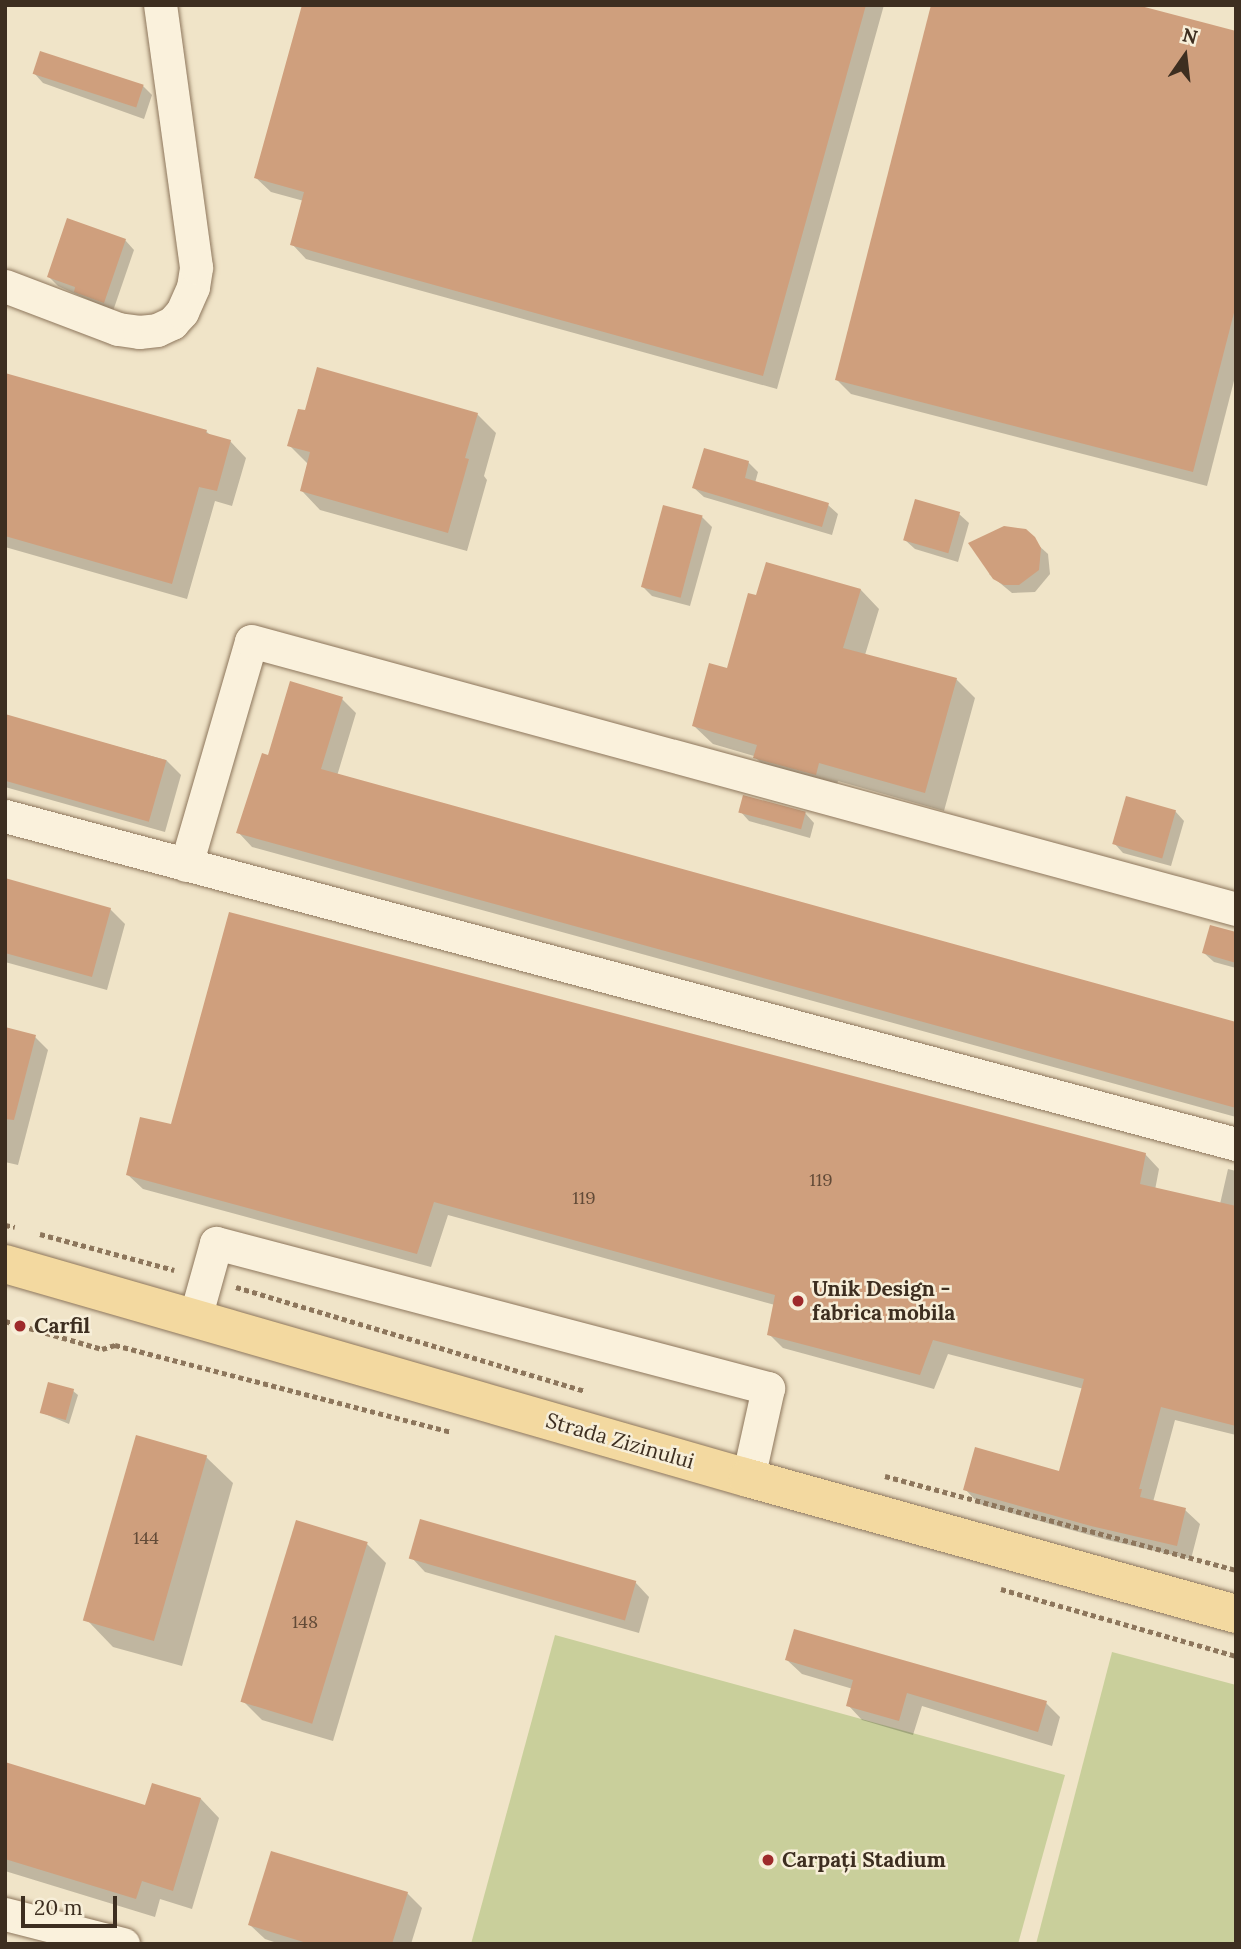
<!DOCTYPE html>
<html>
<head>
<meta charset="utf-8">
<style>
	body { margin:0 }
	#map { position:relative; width:1241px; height:1949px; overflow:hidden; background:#f0e4c8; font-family:Lora,serif }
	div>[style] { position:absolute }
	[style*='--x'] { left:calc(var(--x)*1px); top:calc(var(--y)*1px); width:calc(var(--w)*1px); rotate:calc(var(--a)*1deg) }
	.green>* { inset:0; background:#c9cf9b }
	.shadow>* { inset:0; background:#0003 }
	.building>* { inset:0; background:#cf9f7d; transform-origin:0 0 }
	.path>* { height:4.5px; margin-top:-2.25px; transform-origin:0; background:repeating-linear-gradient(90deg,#8d765c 0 5px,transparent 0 8.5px) }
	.roads { filter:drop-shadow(0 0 2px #8d765c) drop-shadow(0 0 2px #8d765c) }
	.minor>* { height:33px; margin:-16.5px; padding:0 16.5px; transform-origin:16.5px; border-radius:16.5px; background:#faf1dc }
	.major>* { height:38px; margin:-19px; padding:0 19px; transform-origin:19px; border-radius:19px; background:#f3d9a0 }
	.dots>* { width:19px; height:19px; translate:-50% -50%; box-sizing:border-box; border:4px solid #f7eed8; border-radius:50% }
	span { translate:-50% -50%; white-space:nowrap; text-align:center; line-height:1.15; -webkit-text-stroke:5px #f7eed8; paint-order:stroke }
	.number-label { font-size:18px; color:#624a37 }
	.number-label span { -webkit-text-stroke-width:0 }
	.poi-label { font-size:21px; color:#3d2e20; font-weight:700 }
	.left { translate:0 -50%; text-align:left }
	.street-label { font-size:21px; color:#3d2e20 }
	.frame { position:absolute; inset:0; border:7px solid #3d2e20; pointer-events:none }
	.north { position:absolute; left:1150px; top:21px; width:70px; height:70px; -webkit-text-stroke:5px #f7eed8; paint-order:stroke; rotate:14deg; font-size:19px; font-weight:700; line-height:28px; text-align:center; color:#3d2e20 }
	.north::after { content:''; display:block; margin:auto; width:24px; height:32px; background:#3d2e20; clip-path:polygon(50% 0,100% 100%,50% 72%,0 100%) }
	.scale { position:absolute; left:21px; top:1896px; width:96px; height:32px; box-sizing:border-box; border:4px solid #3d2e20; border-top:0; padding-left:9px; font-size:21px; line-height:24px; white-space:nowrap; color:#3d2e20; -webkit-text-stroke:5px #f7eed8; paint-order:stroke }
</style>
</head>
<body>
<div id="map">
	<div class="green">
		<i style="clip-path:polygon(555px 1635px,1065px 1775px,1018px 1944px,471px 1944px)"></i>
		<i style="clip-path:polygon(1112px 1652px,1236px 1685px,1236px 1944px,1036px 1944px)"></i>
	</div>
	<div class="shadow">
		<i style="clip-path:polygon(304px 5px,884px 5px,777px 389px,306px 259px,292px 244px,304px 201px,271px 192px,256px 178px)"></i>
		<i style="clip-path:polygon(1236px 32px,1236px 373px,1207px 486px,851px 394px,837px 380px)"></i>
		<i style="clip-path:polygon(34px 73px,143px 86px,152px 95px,144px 119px,43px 83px)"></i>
		<i style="clip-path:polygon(125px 240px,134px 250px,113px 311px,58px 286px,49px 277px)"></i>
		<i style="clip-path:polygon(5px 375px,206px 431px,211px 436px,230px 441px,246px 458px,232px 506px,215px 501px,187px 599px,5px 547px)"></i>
		<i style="clip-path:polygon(477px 414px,496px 433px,484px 476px,487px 480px,467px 551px,320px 510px,302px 491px,309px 465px,289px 445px)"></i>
		<i style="clip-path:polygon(748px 462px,758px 472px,755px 483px,828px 505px,838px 514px,832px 535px,704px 497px,694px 488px)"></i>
		<i style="clip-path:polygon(959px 514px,969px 523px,958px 562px,915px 549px,905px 540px)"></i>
		<i style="clip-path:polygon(702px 517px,712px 527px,690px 606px,652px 596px,642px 586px)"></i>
		<i style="clip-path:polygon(1037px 544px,1048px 554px,1050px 574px,1035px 592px,1012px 593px,989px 574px)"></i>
		<i style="clip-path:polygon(861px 590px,879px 609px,865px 655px,956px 679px,975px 698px,944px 811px,838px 781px,835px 793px,774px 776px,754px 756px,713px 744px,694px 726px,728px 670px,757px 597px)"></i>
		<i style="clip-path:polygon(342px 699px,356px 713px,337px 776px,1236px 1024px,1236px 1117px,252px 847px,238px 832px)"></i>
		<i style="clip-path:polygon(5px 716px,166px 760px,181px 775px,165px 832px,5px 787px)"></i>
		<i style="clip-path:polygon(740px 811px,805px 813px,814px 823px,810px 838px,749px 821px)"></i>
		<i style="clip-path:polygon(1175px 811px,1184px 821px,1171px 866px,1123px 853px,1114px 843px)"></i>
		<i style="clip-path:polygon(5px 880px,110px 909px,125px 924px,107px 990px,5px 962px)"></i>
		<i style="clip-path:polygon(1236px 934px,1236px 968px,1214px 962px,1204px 953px)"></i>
		<i style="clip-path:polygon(5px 1029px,35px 1037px,48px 1050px,18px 1165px,5px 1162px)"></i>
		<i style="clip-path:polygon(172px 1126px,1145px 1154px,1159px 1169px,1155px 1190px,1220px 1204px,1228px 1169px,1236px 1171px,1236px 1435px,1175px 1420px,1153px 1502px,1185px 1510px,1200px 1524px,1191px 1559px,1107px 1540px,979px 1504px,965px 1489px,1060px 1473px,1084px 1389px,948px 1354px,934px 1389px,783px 1348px,769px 1334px,775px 1305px,448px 1215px,431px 1267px,143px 1189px,128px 1175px)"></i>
		<i style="clip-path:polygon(73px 1391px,78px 1395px,69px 1424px,40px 1412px)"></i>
		<i style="clip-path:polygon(206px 1457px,233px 1483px,182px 1666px,113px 1647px,87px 1620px)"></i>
		<i style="clip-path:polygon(367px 1544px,386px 1563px,333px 1741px,262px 1720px,243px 1701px)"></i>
		<i style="clip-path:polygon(411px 1557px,635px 1582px,649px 1597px,639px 1633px,425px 1572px)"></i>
		<i style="clip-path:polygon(787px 1660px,1046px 1703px,1060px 1717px,1052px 1746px,922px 1706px,913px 1735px,862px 1720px,848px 1705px,853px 1689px,802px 1674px)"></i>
		<i style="clip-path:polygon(5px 1764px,146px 1807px,201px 1799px,219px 1818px,192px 1909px,160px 1899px,155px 1917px,5px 1871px)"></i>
		<i style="clip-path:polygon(407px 1893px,422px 1908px,411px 1944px,280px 1944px,265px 1939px,250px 1925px)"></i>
	</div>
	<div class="building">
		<i style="clip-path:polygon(302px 5px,866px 5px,763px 376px,290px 245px,304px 192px,254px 178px)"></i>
		<i style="clip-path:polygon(931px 5px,1137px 5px,1236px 31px,1236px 305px,1193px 472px,835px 380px)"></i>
		<i style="left:40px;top:51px;width:109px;height:24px;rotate:18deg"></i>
		<i style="clip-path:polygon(67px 218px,126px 239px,104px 303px,74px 292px,75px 287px,47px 277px)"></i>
		<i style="clip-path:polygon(317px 367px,478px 413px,465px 458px,469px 459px,448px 533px,300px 491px,310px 452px,287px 446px,298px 409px,305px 410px)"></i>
		<i style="clip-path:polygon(5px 373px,207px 430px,206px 433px,231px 440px,217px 491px,199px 487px,172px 584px,5px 536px)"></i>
		<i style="clip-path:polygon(704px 448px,749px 461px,745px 478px,829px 503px,822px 527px,692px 488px)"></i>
		<i style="left:915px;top:499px;width:47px;height:43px;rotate:16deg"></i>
		<i style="left:663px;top:505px;width:41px;height:85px;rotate:15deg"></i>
		<i style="clip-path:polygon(1004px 526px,1026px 529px,1035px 537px,1041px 548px,1039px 570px,1019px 585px,1004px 585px,993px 579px,968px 543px)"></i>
		<i style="clip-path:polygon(766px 562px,861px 589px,843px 648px,957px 678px,925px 793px,819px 763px,816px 775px,753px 758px,757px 745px,692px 726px,709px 663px,727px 668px,748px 593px,756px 595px)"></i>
		<i style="clip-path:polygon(290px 681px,343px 697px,321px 769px,1236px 1022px,1236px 1108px,236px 833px,262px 753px,268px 755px)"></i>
		<i style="left:5px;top:714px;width:168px;height:64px;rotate:16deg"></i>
		<i style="left:743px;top:795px;width:65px;height:18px;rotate:15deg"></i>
		<i style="left:1126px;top:796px;width:52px;height:50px;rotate:16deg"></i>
		<i style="clip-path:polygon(5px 878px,111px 908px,92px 977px,5px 953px)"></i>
		<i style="clip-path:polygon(229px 912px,1146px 1153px,1140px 1184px,1236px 1206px,1236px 1426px,1161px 1407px,1139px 1489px,1142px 1489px,1140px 1497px,1186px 1508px,1177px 1546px,1091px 1526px,963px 1490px,975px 1447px,1059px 1471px,1084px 1379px,933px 1340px,920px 1375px,767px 1335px,775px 1295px,434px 1202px,417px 1254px,126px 1175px,140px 1117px,171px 1124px)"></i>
		<i style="clip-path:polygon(1210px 925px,1236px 932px,1236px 963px,1202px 953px)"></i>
		<i style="clip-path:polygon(5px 1027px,36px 1035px,14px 1120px,5px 1119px)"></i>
		<i style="left:48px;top:1382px;width:27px;height:32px;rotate:15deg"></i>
		<i style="left:136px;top:1435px;width:74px;height:193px;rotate:16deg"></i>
		<i style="left:420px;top:1519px;width:225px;height:41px;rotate:16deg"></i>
		<i style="left:296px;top:1520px;width:75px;height:190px;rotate:17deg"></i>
		<i style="clip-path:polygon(794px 1629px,1047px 1701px,1038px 1732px,907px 1693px,899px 1721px,846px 1706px,853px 1680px,785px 1660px)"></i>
		<i style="clip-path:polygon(5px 1762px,145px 1805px,152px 1783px,201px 1798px,173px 1891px,142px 1881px,136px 1899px,5px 1859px)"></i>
		<i style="clip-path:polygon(271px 1851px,408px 1892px,392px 1944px,310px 1944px,248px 1925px)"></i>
	</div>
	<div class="path">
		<i style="--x:5;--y:1225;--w:10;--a:11"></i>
		<i style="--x:40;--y:1234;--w:139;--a:15"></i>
		<i style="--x:236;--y:1287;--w:363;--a:16.6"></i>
		<i style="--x:5;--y:1321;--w:101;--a:16.1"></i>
		<i style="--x:102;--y:1349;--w:14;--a:-17"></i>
		<i style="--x:115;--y:1345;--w:347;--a:14.5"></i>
		<i style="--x:885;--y:1476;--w:363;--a:15"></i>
		<i style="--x:1001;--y:1589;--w:244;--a:15.9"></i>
	</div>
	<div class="roads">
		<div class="minor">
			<i style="--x:5;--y:286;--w:121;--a:20.8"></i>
			<i style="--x:118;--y:329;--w:21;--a:8"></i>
			<i style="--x:139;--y:332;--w:18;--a:-6"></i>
			<i style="--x:157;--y:330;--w:17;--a:-25"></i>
			<i style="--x:172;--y:323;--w:15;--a:-48"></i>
			<i style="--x:182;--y:312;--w:27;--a:-66"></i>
			<i style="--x:193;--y:287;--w:20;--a:-81"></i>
			<i style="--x:196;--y:267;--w:264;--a:-97.8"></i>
			<i style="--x:5;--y:816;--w:1274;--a:14.92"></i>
			<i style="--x:186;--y:865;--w:233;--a:-73.8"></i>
			<i style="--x:251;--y:641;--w:1021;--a:15.22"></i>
			<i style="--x:195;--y:1318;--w:78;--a:-74.4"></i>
			<i style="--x:216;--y:1243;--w:571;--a:14.72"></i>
			<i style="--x:768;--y:1388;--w:92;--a:102.5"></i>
			<i style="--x:5;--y:1914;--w:122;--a:14.3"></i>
		</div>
		<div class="major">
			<i style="--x:5;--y:1264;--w:773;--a:16.07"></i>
			<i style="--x:748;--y:1478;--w:507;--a:15.57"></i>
		</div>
	</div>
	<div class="dots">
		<i style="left:798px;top:1301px;background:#9e2a2b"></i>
		<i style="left:20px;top:1326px;background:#9e2a2b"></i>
		<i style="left:768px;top:1860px;background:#9e2a2b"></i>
	</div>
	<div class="number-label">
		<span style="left:821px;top:1180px">119</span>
		<span style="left:584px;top:1198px">119</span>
		<span style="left:146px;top:1538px">144</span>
		<span style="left:305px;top:1622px">148</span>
	</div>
	<div class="poi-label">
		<span class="left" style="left:812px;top:1301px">Unik Design -<br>fabrica mobila</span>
		<span class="left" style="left:34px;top:1326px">Carfil</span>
		<span class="left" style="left:782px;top:1860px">Carpați Stadium</span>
	</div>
	<div class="street-label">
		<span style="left:620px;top:1441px;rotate:16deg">Strada Zizinului</span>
	</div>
	<div class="frame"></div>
	<div class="north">N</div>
	<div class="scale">20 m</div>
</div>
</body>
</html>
